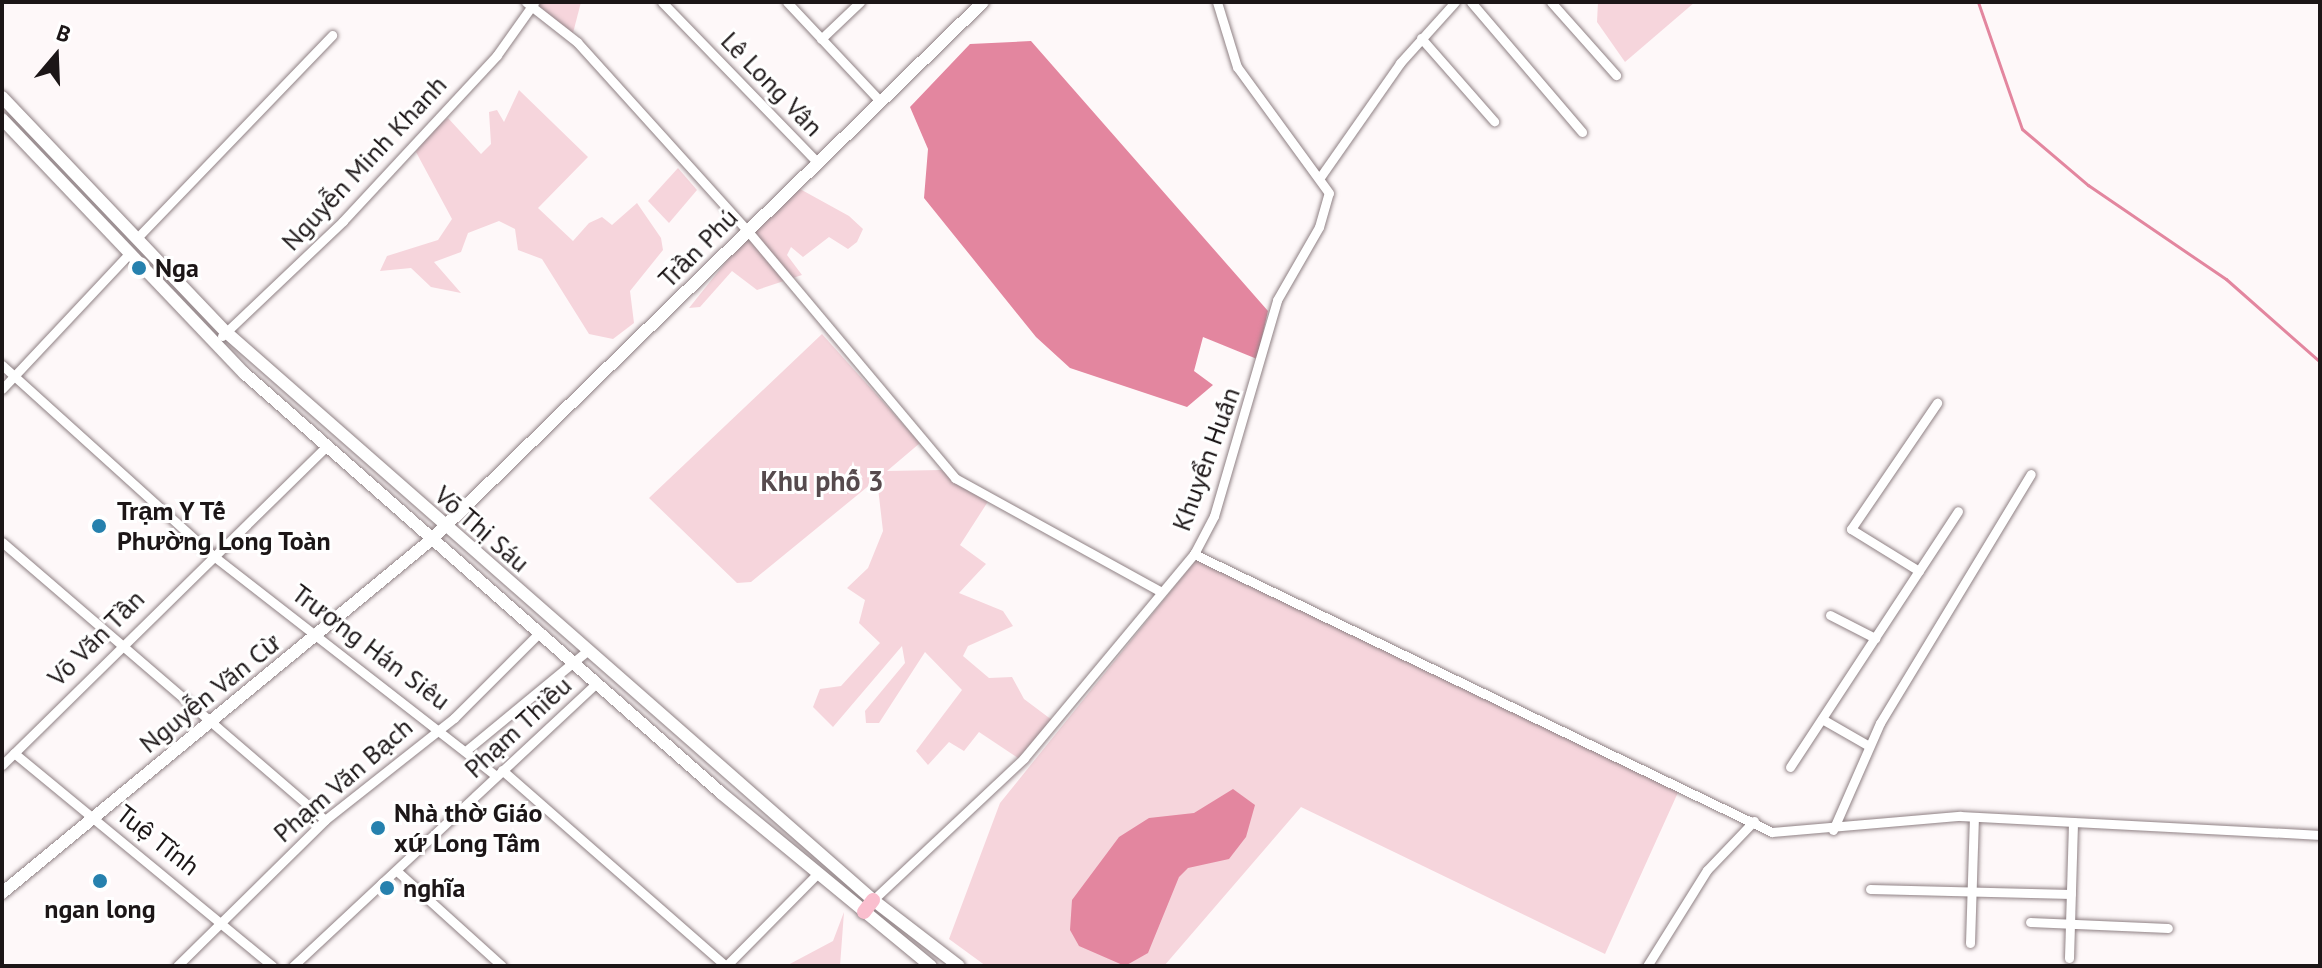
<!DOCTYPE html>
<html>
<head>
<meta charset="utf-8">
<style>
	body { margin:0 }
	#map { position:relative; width:2322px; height:968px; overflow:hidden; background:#fef8f9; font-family:"PT Sans",sans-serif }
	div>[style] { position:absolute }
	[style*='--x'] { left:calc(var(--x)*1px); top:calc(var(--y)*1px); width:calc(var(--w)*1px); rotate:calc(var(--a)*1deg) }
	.green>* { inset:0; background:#f6d5dc }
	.water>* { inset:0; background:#e3869f }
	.stream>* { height:3px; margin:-1.5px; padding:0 1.5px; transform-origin:1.5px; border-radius:1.5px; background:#e3869f }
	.roads { filter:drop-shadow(0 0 2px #8f8184) drop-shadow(0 0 2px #8f8184) }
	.street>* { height:9px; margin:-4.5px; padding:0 4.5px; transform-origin:4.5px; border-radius:4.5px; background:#fff }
	.secondary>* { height:12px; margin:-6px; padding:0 6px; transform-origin:6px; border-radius:6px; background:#fff }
	.primary>* { height:14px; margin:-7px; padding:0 7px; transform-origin:7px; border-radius:7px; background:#fabece }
	.dots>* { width:22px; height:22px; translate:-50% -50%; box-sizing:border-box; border:4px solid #fff; border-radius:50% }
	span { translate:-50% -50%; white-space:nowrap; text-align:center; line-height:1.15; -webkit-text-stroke:6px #fff; paint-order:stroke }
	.street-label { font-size:26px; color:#1c1617 }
	.poi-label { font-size:26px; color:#1c1617; font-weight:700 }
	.left { translate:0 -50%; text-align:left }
	.neighbourhood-label { font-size:28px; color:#564a4d; font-weight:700 }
	.frame { position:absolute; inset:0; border:4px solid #1c1617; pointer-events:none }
	.north { position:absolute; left:16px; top:16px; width:80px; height:80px; -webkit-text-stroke:6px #fff; paint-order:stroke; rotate:19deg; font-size:22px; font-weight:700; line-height:32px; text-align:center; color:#1c1617 }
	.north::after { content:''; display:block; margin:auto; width:28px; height:36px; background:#1c1617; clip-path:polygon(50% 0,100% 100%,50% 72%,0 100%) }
</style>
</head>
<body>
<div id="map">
	<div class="green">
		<i style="clip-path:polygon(521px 2px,581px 2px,573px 33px,571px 33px)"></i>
		<i style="clip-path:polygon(1598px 2px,1695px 2px,1625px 62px,1597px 22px)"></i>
		<i style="clip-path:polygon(519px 90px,588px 157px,538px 208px,573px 241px,589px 223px,602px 217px,612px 225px,637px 203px,661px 238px,663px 250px,630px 291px,634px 323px,613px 339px,589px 334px,542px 259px,518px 250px,515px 229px,499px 221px,468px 233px,461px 252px,434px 262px,461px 293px,431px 287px,411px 268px,380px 271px,387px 256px,438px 240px,452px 219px,416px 152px,433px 128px,448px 118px,481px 154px,491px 144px,489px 112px,497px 110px,504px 122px)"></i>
		<i style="clip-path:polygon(678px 168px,697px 190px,669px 223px,648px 201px)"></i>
		<i style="clip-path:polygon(800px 189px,849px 216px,863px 229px,857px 242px,848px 249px,829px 237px,803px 257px,791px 247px,787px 255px,802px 275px,757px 290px,732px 271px,700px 307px,689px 308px,737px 248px)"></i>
		<i style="clip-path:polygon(822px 334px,920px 443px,887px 471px,941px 470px,989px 500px,960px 545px,986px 564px,959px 593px,1003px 611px,1013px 626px,968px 646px,963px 656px,989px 678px,1012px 677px,1024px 699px,1052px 720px,1018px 758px,979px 732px,964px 751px,949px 742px,928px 765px,916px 751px,962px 690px,925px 652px,879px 723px,866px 723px,865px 711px,905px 663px,902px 646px,833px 727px,813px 707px,820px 689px,841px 686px,880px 643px,859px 623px,865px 600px,847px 588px,868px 568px,883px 531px,877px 479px,751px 582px,737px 583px,649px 498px)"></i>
		<i style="clip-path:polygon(1200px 555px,1680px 788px,1605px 954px,1301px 807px,1164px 966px,986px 966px,949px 939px,1000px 803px)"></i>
		<i style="clip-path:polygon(844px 912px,840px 966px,786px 966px,833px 941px)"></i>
	</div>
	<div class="water">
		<i style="clip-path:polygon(1031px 41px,1268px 311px,1257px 359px,1203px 337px,1194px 371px,1213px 385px,1187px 407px,1070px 368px,1036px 337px,924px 198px,928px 149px,910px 107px,970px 44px)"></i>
		<i style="clip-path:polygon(1233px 789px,1255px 805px,1246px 837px,1229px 859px,1188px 868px,1179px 877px,1148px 953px,1125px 966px,1079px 946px,1070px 930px,1072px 900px,1119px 837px,1149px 818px,1194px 813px)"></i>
	</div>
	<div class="stream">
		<i style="--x:1978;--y:2;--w:134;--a:70.9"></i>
		<i style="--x:2022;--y:129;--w:87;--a:40.3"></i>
		<i style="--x:2088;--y:185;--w:167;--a:34.3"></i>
		<i style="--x:2226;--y:279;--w:125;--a:41.4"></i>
	</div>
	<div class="roads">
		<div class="street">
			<i style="--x:526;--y:2;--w:65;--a:38.1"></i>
			<i style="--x:577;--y:42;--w:253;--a:47.9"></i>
			<i style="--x:747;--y:230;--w:324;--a:50"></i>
			<i style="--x:955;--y:478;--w:234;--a:28.9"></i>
			<i style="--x:662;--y:2;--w:221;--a:45.9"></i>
			<i style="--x:787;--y:2;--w:136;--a:46.8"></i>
			<i style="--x:1471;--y:2;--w:171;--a:49.5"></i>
			<i style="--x:1551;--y:2;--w:98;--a:48.3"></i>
			<i style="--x:1421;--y:38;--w:111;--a:48.7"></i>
			<i style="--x:821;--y:39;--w:54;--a:-43.5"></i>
			<i style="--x:1321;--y:176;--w:138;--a:-55"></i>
			<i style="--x:1400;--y:63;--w:82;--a:-48"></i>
			<i style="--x:136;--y:239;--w:283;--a:-46.1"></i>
			<i style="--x:222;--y:336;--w:167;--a:-43.5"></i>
			<i style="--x:343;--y:221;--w:226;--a:-47.1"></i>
			<i style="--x:497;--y:55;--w:64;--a:-54.6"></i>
			<i style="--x:2;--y:365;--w:282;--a:42.1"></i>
			<i style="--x:211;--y:554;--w:361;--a:37.9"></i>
			<i style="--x:2;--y:389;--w:184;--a:-46.8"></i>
			<i style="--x:2;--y:542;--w:426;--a:40.7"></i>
			<i style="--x:1194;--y:554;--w:641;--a:25.69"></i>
			<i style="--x:1772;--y:832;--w:189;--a:-4.9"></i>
			<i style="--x:1960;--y:816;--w:361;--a:3"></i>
			<i style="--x:1919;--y:571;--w:80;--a:-148.3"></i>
			<i style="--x:1851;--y:529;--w:153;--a:-55.7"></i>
			<i style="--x:1830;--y:615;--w:51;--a:27.1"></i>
			<i style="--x:1822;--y:719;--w:54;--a:29.9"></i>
			<i style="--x:468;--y:749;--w:156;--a:-39.5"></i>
			<i style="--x:14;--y:753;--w:335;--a:39.5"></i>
			<i style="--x:2;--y:765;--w:457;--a:-44.5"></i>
			<i style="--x:1790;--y:767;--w:306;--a:-56.7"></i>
			<i style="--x:502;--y:770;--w:298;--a:41.2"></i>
			<i style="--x:1833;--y:830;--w:117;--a:-66.3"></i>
			<i style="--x:1880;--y:723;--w:291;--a:-58.8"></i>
			<i style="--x:398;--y:872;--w:140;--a:42.1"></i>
			<i style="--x:1870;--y:889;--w:201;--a:1.4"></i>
			<i style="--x:873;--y:900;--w:207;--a:-43.2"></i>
			<i style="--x:1024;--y:758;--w:266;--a:-50.2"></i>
			<i style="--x:1194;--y:554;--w:43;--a:-62.2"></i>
			<i style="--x:1214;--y:516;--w:225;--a:-73.7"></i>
			<i style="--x:1277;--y:300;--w:84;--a:-60.1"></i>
			<i style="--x:1319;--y:227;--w:35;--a:-74"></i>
			<i style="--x:1329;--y:193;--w:156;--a:-126.1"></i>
			<i style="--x:1237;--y:67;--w:68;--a:-107.1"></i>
			<i style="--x:2030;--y:922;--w:138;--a:2.5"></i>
			<i style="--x:1970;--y:943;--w:126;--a:-88.2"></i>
			<i style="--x:2069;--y:958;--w:136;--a:-88.3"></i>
			<i style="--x:177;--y:966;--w:208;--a:-44.6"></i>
			<i style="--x:325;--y:820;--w:164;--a:-38.3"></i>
			<i style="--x:454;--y:718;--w:122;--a:-45"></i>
			<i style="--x:293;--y:966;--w:415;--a:-43"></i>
			<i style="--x:726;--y:966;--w:131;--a:-45.3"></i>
			<i style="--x:1647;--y:966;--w:113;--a:-58"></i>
			<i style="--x:1707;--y:870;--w:68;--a:-46.2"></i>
		</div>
		<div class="secondary">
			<i style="--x:2;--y:97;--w:325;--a:46.4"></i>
			<i style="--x:226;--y:332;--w:861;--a:41.28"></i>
			<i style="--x:873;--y:900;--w:108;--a:37.5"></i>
			<i style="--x:2;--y:119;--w:351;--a:46.4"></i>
			<i style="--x:244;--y:373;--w:636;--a:41.36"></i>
			<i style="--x:721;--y:793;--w:272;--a:39.5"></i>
			<i style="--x:2;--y:893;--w:557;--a:-39.46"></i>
			<i style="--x:432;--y:539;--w:769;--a:-44.26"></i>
		</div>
		<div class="primary">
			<i style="--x:864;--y:912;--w:15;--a:-53"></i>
		</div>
	</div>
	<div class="dots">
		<i style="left:139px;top:268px;background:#2681ae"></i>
		<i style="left:99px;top:526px;background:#2681ae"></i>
		<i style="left:378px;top:828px;background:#2681ae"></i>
		<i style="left:100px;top:881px;background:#2681ae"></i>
		<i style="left:387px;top:888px;background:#2681ae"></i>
	</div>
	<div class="street-label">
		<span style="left:772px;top:84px;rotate:46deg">Lê Long Vân</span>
		<span style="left:364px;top:163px;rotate:-47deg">Nguyễn Minh Khanh</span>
		<span style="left:698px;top:248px;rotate:-45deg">Trần Phú</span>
		<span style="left:1206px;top:459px;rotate:-70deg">Khuyển Huấn</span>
		<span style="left:482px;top:529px;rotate:41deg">Võ Thị Sáu</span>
		<span style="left:96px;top:638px;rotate:-45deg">Võ Văn Tần</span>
		<span style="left:371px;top:647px;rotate:37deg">Trương Hán Siêu</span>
		<span style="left:210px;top:693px;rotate:-39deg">Nguyễn Văn Cừ</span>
		<span style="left:518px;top:727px;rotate:-43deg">Phạm Thiều</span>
		<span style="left:343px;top:780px;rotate:-41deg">Phạm Văn Bạch</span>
		<span style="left:158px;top:840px;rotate:38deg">Tuệ Tĩnh</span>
	</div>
	<div class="poi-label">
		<span class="left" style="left:155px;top:268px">Nga</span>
		<span class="left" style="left:117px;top:526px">Trạm Y Tế<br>Phường Long Toàn</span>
		<span class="left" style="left:394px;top:828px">Nhà thờ Giáo<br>xứ Long Tâm</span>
		<span class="left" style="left:403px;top:888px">nghĩa</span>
		<span style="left:100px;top:909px">ngan long</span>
	</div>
	<div class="neighbourhood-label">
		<span style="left:822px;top:481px">Khu phố 3</span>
	</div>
	<div class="frame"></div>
	<div class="north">B</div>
</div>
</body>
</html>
